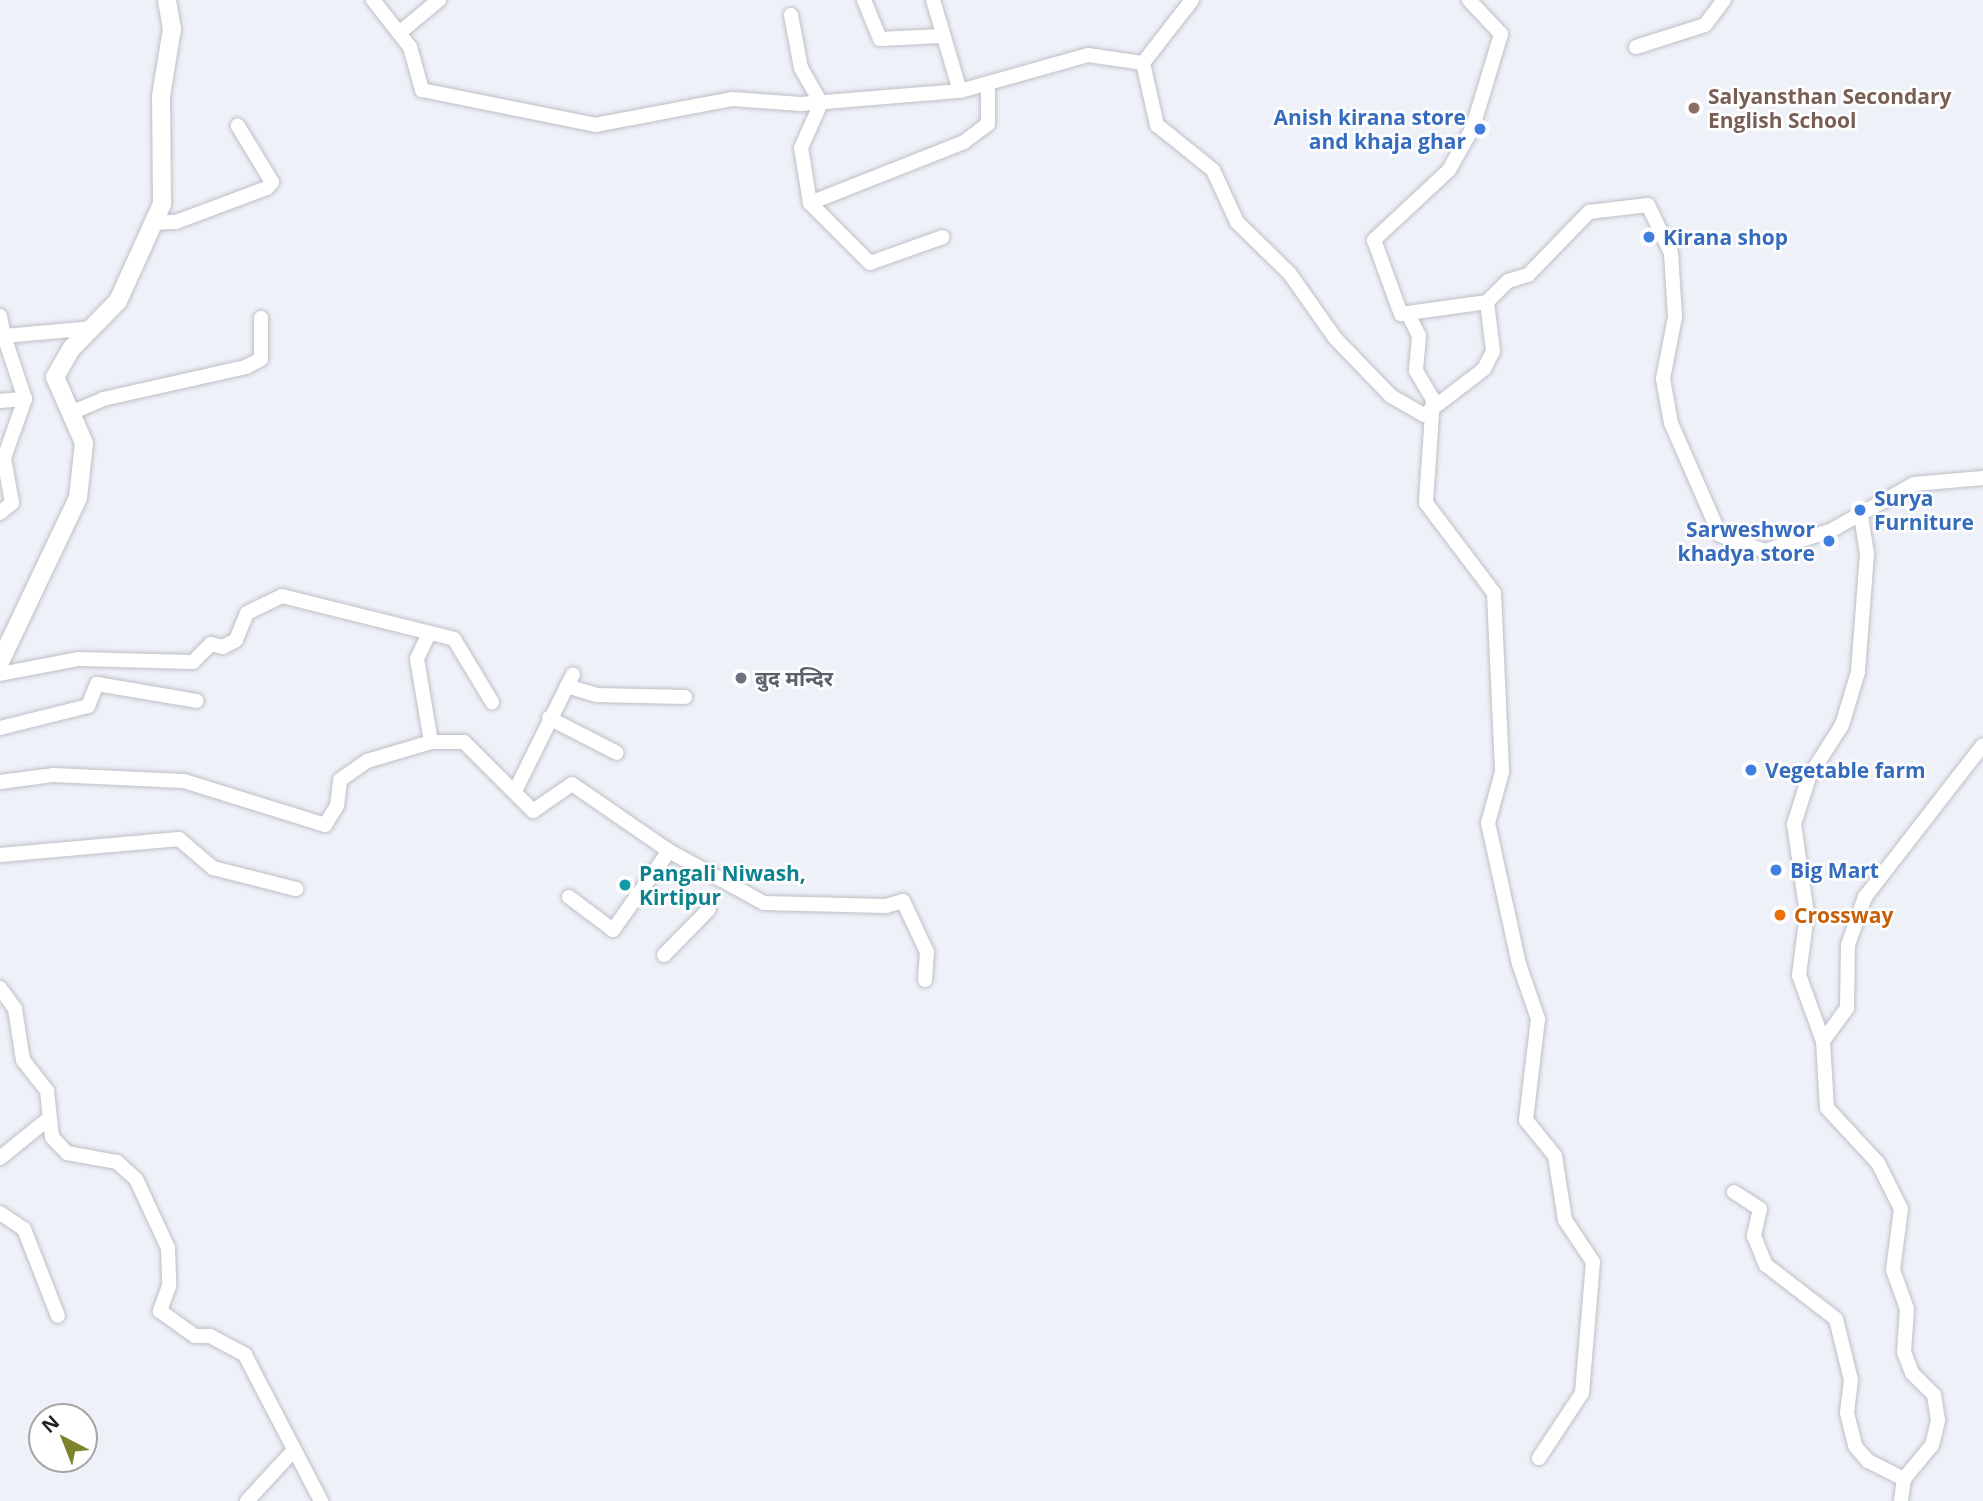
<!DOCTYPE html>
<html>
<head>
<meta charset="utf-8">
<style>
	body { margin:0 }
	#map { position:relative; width:1983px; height:1501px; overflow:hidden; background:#eff1f8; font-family:"Open Sans","Noto Sans Devanagari",sans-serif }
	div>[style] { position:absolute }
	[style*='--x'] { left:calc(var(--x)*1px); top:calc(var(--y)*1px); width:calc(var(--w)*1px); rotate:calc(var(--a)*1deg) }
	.roads { filter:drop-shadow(0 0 2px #bec0c6) drop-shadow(0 0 2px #bec0c6) }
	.minor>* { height:14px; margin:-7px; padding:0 7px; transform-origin:7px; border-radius:7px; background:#fff }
	.tertiary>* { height:18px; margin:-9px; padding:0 9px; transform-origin:9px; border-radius:9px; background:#fff }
	.dots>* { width:19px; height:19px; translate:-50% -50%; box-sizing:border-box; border:4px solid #fff; border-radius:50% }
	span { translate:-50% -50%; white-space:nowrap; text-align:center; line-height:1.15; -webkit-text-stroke:5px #fff; paint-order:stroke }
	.education-label { font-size:21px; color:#785e54; font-weight:700 }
	.left { translate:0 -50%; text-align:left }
	.shop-label { font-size:21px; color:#366cbe; font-weight:700 }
	.right { translate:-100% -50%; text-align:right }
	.worship-label { font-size:21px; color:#5b616d; font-weight:700 }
	.culture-label { font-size:21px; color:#0d838f; font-weight:700 }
	.food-label { font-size:21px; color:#c56008; font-weight:700 }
	.north { position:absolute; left:28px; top:1403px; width:70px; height:70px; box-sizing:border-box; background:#fff; border:2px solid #a6a6a7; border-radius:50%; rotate:318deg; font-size:19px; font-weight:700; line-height:28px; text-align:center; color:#202123 }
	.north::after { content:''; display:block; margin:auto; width:24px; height:32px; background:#7f822d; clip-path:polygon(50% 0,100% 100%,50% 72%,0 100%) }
</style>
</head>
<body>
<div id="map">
	<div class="roads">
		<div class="minor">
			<i style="--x:373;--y:0;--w:60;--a:51.8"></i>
			<i style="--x:410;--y:47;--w:45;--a:74.4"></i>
			<i style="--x:422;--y:90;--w:177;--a:11.4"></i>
			<i style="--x:595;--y:125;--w:139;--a:-10.7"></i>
			<i style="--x:732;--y:99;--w:69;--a:4.1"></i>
			<i style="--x:801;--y:104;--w:160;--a:-4.7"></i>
			<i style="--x:960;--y:91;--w:133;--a:-15.7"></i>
			<i style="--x:1088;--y:55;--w:56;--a:8.3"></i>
			<i style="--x:1143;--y:63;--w:80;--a:-52.1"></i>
			<i style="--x:864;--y:0;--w:42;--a:67.7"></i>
			<i style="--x:880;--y:39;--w:60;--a:-2.9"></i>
			<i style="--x:933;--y:0;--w:95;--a:73.5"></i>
			<i style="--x:1469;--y:0;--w:47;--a:46.7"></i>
			<i style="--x:1501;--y:34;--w:97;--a:106.8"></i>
			<i style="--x:1473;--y:127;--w:49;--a:119.2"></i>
			<i style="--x:1449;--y:170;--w:103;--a:137"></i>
			<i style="--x:1374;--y:240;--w:79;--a:70"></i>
			<i style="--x:1401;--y:314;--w:87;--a:-7.9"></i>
			<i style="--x:1487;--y:302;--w:30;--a:-45"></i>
			<i style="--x:1508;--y:281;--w:21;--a:-17"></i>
			<i style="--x:1528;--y:275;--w:88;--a:-45.9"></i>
			<i style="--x:1589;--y:212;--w:59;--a:-6.8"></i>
			<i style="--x:1648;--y:205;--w:53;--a:64.4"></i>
			<i style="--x:1671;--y:253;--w:64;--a:86.4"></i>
			<i style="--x:1675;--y:317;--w:63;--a:101"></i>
			<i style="--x:1663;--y:379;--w:45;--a:79.7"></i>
			<i style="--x:1671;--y:423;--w:122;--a:66.4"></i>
			<i style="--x:1720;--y:535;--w:48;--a:19.6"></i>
			<i style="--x:1765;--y:551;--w:68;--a:-17.1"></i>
			<i style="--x:1830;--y:531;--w:96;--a:-29.2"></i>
			<i style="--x:1914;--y:484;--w:69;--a:-5"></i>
			<i style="--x:791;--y:15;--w:54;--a:79.3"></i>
			<i style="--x:801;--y:68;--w:40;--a:60.3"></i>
			<i style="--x:821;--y:103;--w:49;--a:114"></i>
			<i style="--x:801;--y:148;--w:56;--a:80.7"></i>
			<i style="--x:810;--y:203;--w:166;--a:-21.6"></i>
			<i style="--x:964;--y:142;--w:30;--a:-37"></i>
			<i style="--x:988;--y:124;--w:38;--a:-90"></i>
			<i style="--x:399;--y:33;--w:52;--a:-39.5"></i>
			<i style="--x:1636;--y:47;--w:72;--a:-17.7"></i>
			<i style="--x:1705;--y:25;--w:31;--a:-53"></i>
			<i style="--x:1143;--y:63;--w:64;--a:77.3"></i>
			<i style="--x:1157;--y:125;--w:72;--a:38.8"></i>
			<i style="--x:1213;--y:170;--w:57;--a:65.2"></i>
			<i style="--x:1237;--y:222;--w:74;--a:44.5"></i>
			<i style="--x:1290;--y:274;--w:78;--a:54.9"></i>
			<i style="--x:1335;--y:338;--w:81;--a:46"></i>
			<i style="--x:1391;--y:396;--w:38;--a:30"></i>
			<i style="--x:1424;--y:415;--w:76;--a:-37.5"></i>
			<i style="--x:1484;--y:369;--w:20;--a:-63"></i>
			<i style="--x:1493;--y:351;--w:49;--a:-97"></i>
			<i style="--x:810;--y:203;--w:85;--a:45"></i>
			<i style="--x:870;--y:263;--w:77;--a:-19.6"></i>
			<i style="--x:154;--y:223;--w:22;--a:-3"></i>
			<i style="--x:176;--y:222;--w:97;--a:-20.5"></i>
			<i style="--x:267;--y:188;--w:8;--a:-50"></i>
			<i style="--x:272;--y:182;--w:66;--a:-121.3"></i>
			<i style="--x:0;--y:316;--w:20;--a:79"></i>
			<i style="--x:4;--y:336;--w:90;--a:-5.1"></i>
			<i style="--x:1410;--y:318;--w:20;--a:63"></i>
			<i style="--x:1419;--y:336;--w:35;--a:95"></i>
			<i style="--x:1416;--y:371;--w:33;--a:59"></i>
			<i style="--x:1433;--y:399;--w:104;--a:93.9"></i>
			<i style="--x:1426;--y:503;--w:113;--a:52.9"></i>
			<i style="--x:1494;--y:593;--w:179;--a:87.4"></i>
			<i style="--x:1502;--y:772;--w:53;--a:105.4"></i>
			<i style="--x:1488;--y:823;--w:144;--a:77.6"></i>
			<i style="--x:1519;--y:964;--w:58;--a:70.9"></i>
			<i style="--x:1538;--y:1019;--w:102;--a:96.8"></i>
			<i style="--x:1526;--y:1120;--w:46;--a:51.1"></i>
			<i style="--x:1555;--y:1156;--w:65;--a:81.1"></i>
			<i style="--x:1565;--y:1220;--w:50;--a:56.3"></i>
			<i style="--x:1593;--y:1262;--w:131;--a:94.8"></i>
			<i style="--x:1582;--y:1393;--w:78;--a:123.5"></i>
			<i style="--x:0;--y:401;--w:25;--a:-5"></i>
			<i style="--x:73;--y:412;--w:33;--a:-23"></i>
			<i style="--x:103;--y:399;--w:147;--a:-12.6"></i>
			<i style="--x:246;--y:367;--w:17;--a:-28"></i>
			<i style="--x:261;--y:359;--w:41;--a:-90"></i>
			<i style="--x:0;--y:513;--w:16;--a:-40"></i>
			<i style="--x:12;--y:503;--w:46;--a:-100.1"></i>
			<i style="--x:4;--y:458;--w:63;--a:-70.4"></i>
			<i style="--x:25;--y:399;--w:66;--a:-108.4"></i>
			<i style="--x:1861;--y:516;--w:38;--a:81"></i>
			<i style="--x:1867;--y:554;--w:118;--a:94.4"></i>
			<i style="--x:1858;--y:672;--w:55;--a:106.8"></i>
			<i style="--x:1842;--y:725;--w:62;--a:122.4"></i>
			<i style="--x:1809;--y:777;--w:49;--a:107.7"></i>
			<i style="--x:1794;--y:824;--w:91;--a:81.8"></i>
			<i style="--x:1807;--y:914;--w:62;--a:97.5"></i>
			<i style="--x:1799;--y:975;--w:70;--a:70"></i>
			<i style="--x:1823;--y:1041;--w:67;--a:86.6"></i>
			<i style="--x:1827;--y:1108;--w:75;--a:47.2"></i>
			<i style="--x:1878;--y:1163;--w:51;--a:63.4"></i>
			<i style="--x:1901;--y:1209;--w:62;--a:97.5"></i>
			<i style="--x:1893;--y:1270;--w:41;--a:70.3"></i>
			<i style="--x:1907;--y:1309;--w:43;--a:94"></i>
			<i style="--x:1904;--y:1352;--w:22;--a:69"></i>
			<i style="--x:1912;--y:1373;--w:31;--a:45"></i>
			<i style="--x:1934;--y:1395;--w:26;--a:81"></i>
			<i style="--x:1938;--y:1421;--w:25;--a:104"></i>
			<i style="--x:1932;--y:1445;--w:44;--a:129.5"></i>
			<i style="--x:1904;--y:1479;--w:22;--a:98"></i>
			<i style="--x:428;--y:636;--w:25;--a:116"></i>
			<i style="--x:417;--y:659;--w:84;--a:80.4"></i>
			<i style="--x:0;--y:674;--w:79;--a:-10.9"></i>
			<i style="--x:78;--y:659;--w:115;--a:1.5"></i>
			<i style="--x:193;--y:662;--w:25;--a:-45"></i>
			<i style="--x:211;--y:644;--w:12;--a:14"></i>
			<i style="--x:223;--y:647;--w:15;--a:-28"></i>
			<i style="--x:236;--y:640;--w:29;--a:-68"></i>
			<i style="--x:247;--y:613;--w:39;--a:-26"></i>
			<i style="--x:282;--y:596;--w:177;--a:14"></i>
			<i style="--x:454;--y:639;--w:74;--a:58.9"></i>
			<i style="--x:567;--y:686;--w:30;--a:17"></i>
			<i style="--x:596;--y:695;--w:89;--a:1.3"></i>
			<i style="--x:549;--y:718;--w:76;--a:27.2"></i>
			<i style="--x:0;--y:728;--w:91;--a:-14"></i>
			<i style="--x:88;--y:706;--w:24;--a:-68"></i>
			<i style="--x:97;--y:684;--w:101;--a:9.6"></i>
			<i style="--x:0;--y:782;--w:53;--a:-7.5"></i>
			<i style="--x:53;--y:775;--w:131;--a:2.6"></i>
			<i style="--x:184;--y:781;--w:148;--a:17.3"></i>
			<i style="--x:325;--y:825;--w:22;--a:-58"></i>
			<i style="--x:337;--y:806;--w:26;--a:-83"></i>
			<i style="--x:340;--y:780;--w:33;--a:-35"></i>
			<i style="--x:367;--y:761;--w:67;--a:-16.5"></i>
			<i style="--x:431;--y:742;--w:33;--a:0"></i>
			<i style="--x:464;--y:742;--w:98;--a:45"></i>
			<i style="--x:533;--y:811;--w:47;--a:-34.7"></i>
			<i style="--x:572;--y:784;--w:118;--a:34.6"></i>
			<i style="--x:669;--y:851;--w:108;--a:28.7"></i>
			<i style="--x:764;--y:903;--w:122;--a:1.4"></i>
			<i style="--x:886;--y:906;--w:18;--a:-16"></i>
			<i style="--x:903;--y:901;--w:56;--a:64.8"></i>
			<i style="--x:927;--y:952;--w:28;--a:94"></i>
			<i style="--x:516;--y:789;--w:128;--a:-63.6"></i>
			<i style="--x:0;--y:855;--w:180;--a:-5.1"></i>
			<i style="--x:179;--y:839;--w:45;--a:40.5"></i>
			<i style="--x:213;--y:868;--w:86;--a:14.2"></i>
			<i style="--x:569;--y:897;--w:55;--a:36.9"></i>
			<i style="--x:613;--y:930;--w:97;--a:-54.7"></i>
			<i style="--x:664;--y:955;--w:64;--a:-45.6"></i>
			<i style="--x:0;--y:988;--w:26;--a:54"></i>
			<i style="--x:15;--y:1009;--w:52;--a:81.1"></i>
			<i style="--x:23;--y:1060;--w:39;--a:52"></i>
			<i style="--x:47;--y:1091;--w:46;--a:83.8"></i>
			<i style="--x:52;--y:1137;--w:22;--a:47"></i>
			<i style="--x:67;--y:1153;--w:51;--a:10.2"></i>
			<i style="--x:117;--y:1162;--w:25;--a:42"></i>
			<i style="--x:136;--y:1179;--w:76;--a:65.1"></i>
			<i style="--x:168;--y:1248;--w:38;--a:88"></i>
			<i style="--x:169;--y:1286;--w:27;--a:110"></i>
			<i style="--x:160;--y:1311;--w:43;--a:35.5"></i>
			<i style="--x:195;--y:1336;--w:15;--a:0"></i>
			<i style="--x:210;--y:1336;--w:40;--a:28"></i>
			<i style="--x:245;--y:1355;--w:165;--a:62.5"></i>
			<i style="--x:1823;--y:1041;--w:41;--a:-54"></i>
			<i style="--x:1847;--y:1008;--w:63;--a:-89.1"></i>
			<i style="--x:1848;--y:945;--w:51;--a:-70.5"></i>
			<i style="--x:1865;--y:897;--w:192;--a:-52.2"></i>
			<i style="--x:0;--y:1158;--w:60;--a:-39"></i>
			<i style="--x:1734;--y:1192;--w:31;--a:33"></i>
			<i style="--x:1760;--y:1209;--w:28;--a:103"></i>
			<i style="--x:1754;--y:1236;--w:31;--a:68"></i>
			<i style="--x:1766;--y:1265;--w:88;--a:37.6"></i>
			<i style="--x:1836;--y:1319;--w:63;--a:76.2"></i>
			<i style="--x:1851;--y:1380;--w:33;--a:97"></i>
			<i style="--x:1847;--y:1413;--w:34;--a:76"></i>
			<i style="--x:1855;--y:1446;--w:20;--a:49"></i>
			<i style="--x:1868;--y:1461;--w:40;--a:26.6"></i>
			<i style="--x:0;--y:1213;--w:29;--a:34"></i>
			<i style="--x:24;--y:1229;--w:93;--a:68.7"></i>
			<i style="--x:247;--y:1501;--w:69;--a:-47.3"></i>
		</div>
		<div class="tertiary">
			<i style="--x:0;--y:662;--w:182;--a:-64.6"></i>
			<i style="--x:78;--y:498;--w:55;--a:-83.8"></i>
			<i style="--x:84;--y:443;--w:72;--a:-113.7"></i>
			<i style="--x:55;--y:377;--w:34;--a:-60"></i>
			<i style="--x:72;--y:348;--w:66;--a:-45.6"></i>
			<i style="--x:118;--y:301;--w:107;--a:-65.6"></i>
			<i style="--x:162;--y:204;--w:108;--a:-90.5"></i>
			<i style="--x:161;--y:96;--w:68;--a:-80.7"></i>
			<i style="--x:172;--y:29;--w:29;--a:-100"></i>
		</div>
	</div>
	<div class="dots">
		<i style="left:1694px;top:108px;background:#8d6e63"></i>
		<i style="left:1480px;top:129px;background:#3f7fe0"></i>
		<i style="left:1649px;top:237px;background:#3f7fe0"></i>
		<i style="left:1860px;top:510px;background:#3f7fe0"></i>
		<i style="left:1829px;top:541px;background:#3f7fe0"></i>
		<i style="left:741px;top:678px;background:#6b7280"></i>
		<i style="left:1751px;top:770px;background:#3f7fe0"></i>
		<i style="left:1776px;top:870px;background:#3f7fe0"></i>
		<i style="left:625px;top:885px;background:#0f9aa8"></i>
		<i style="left:1780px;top:915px;background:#e8710a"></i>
	</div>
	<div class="education-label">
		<span class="left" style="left:1708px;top:108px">Salyansthan Secondary<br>English School</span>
	</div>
	<div class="shop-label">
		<span class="right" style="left:1466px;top:129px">Anish kirana store<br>and khaja ghar</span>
		<span class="left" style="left:1663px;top:237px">Kirana shop</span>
		<span class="left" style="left:1874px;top:510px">Surya<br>Furniture</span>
		<span class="right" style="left:1815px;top:541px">Sarweshwor<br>khadya store</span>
		<span class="left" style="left:1765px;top:770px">Vegetable farm</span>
		<span class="left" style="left:1790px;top:870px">Big Mart</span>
	</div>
	<div class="worship-label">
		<span class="left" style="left:755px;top:678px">बुद मन्दिर</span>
	</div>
	<div class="culture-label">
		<span class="left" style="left:639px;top:885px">Pangali Niwash,<br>Kirtipur</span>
	</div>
	<div class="food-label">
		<span class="left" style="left:1794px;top:915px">Crossway</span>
	</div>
	<div class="north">N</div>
</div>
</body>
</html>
